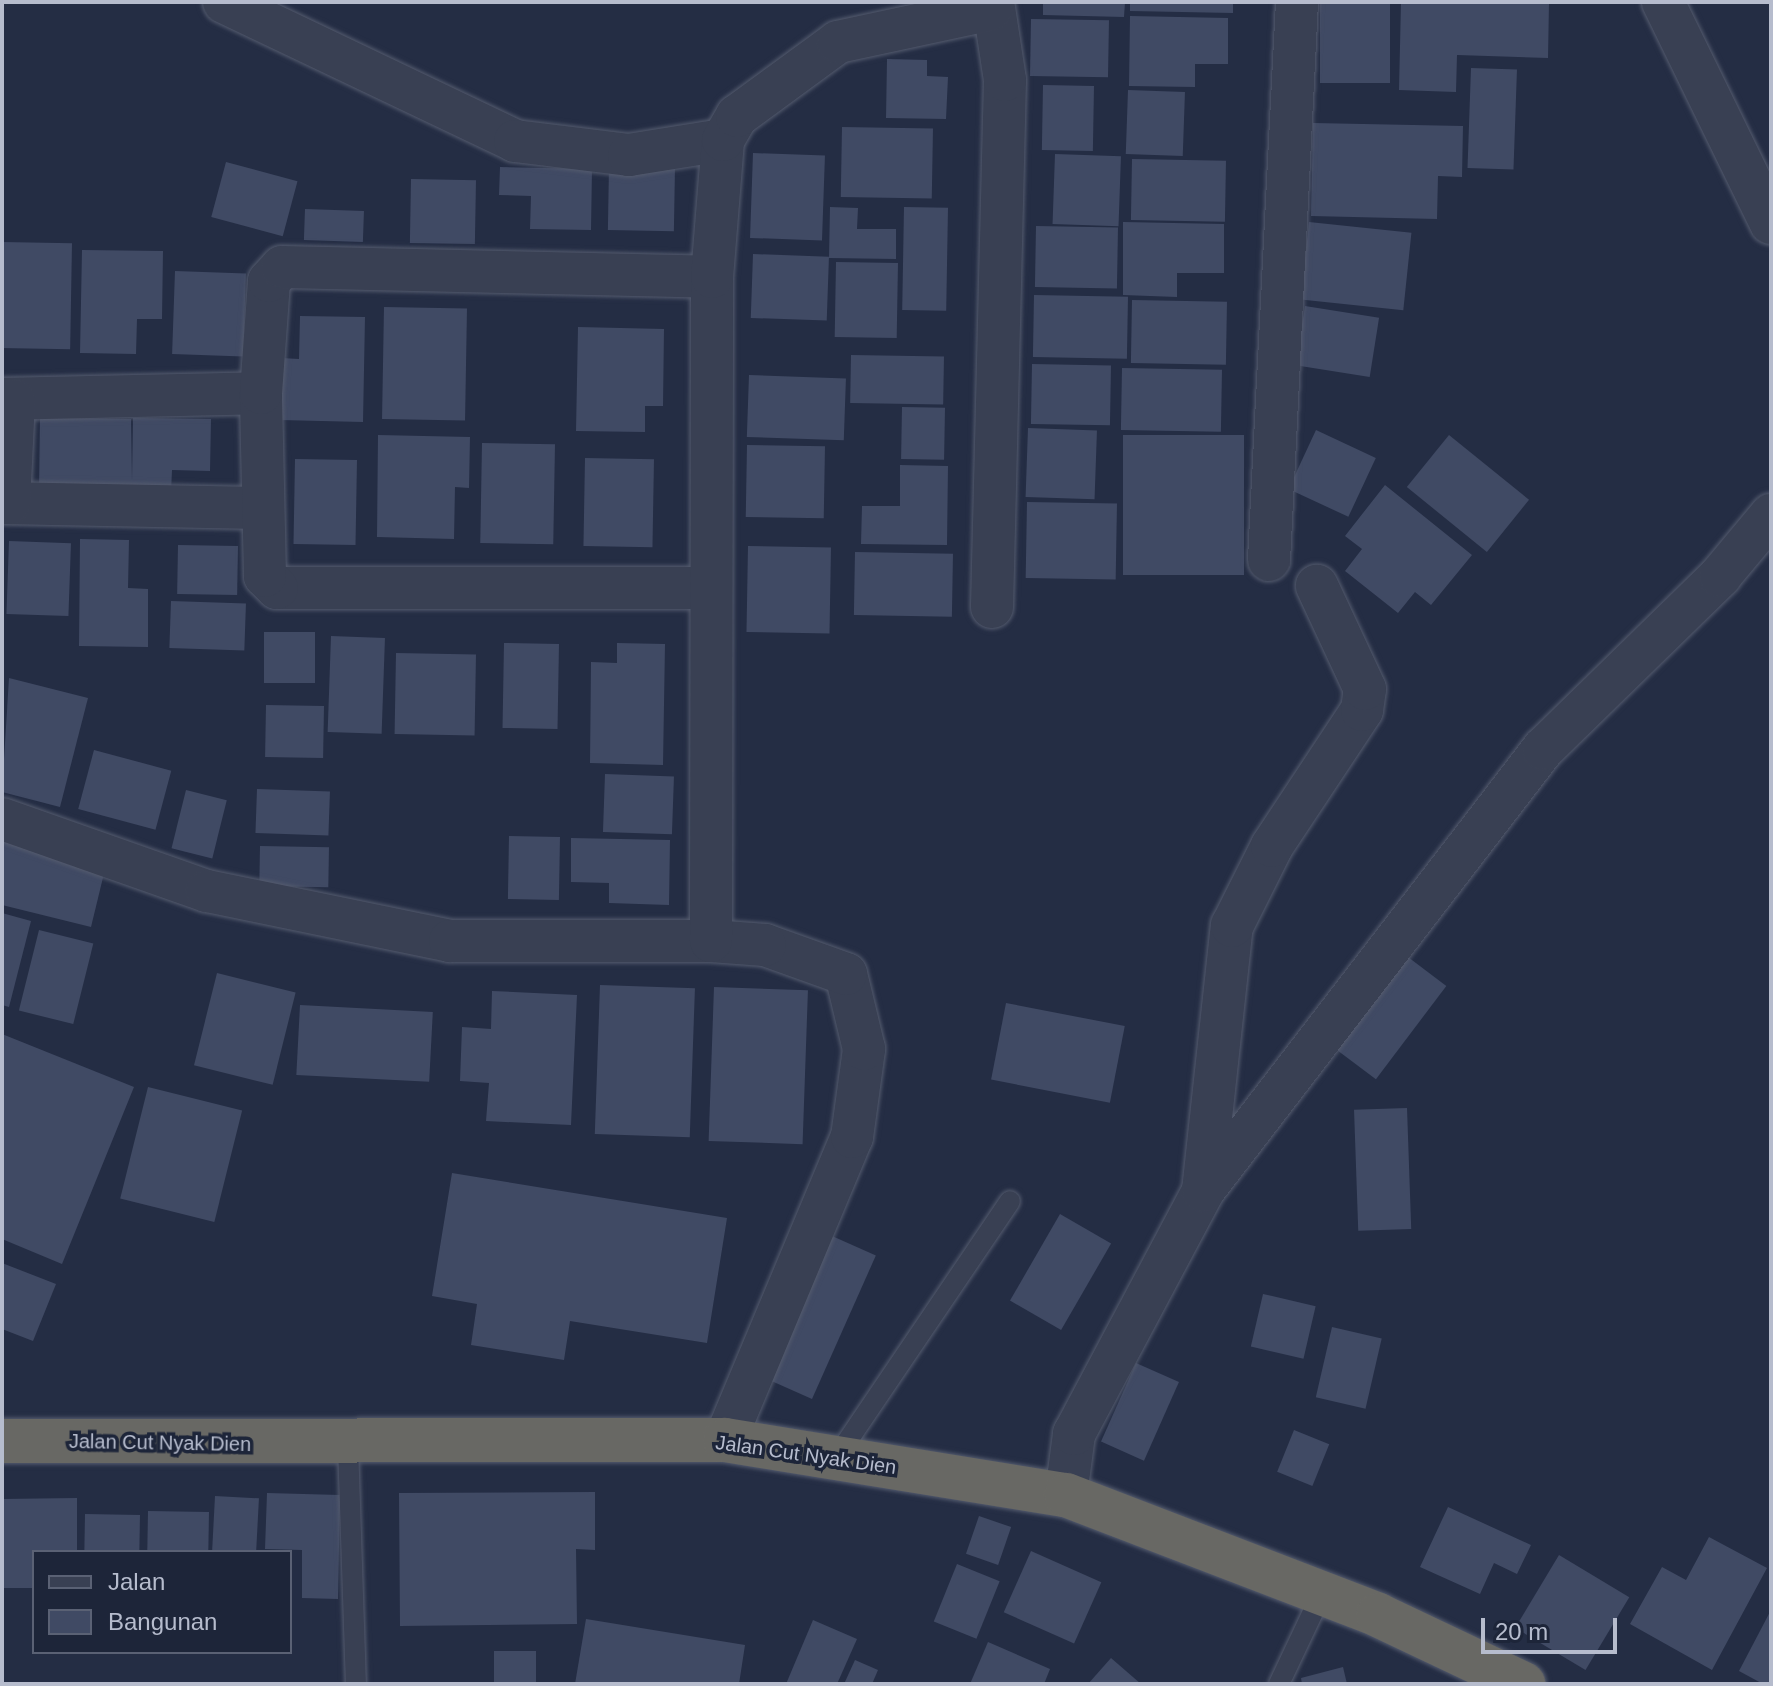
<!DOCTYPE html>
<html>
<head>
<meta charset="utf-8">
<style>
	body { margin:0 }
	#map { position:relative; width:1773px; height:1686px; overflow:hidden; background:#242d44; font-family:Arial,sans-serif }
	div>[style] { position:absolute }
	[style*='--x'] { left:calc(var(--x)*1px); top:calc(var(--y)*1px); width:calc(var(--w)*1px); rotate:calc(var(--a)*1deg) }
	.building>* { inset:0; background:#404a64; transform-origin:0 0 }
	.roads { filter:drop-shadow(0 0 2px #545b6e) drop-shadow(0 0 2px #545b6e) }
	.service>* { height:20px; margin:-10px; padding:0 10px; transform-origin:10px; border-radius:10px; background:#394053 }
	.minor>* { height:42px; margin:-21px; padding:0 21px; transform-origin:21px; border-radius:21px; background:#394053 }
	.trunk>* { height:44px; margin:-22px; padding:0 22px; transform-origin:22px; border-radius:22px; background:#686864 }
	span { translate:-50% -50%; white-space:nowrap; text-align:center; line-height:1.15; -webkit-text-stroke:7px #1d2539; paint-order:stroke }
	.street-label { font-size:20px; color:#b6bccd }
	.frame { position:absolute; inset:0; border:4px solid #b6bccd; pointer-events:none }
	.legend { position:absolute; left:32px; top:1550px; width:260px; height:104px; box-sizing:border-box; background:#1d2539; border:2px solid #5a6174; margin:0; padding:10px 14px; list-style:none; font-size:24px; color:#b6bccd }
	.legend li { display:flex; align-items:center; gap:16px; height:40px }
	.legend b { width:40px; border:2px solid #5a6174 }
	.scale { position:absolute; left:1481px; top:1618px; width:136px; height:36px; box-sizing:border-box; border:4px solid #b6bccd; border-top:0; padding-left:10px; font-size:24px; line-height:28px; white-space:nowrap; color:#b6bccd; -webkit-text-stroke:6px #1d2539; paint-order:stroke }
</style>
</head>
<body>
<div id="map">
	<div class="building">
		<i style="clip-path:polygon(1043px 2px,1125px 2px,1124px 17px,1043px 15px)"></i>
		<i style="clip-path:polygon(1130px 2px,1233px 2px,1233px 13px,1130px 11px)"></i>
		<i style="left:1320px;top:2px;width:70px;height:81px"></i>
		<i style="clip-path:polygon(1401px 2px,1549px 3px,1548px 58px,1457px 55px,1456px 92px,1399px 90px)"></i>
		<i style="clip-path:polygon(1130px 16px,1228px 18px,1228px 64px,1195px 64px,1195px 87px,1129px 86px)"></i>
		<i style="left:1031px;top:19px;width:78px;height:57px;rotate:1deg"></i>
		<i style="clip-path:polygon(887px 59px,927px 60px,927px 76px,948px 77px,946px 119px,886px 118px)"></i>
		<i style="left:1471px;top:68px;width:46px;height:100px;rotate:2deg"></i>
		<i style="left:1043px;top:85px;width:51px;height:65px;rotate:1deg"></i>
		<i style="left:1128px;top:90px;width:57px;height:64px;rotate:2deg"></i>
		<i style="clip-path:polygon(1313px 123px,1463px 126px,1462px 177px,1438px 176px,1437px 219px,1311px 216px)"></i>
		<i style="left:842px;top:127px;width:91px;height:70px;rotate:1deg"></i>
		<i style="left:753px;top:153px;width:72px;height:85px;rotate:2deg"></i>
		<i style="left:1055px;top:154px;width:66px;height:70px;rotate:2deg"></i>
		<i style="left:1132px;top:159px;width:94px;height:61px;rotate:1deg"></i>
		<i style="left:226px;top:162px;width:74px;height:57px;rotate:15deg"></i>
		<i style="left:609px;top:166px;width:66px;height:64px;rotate:1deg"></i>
		<i style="clip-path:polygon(500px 167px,592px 169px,591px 230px,530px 229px,531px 196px,499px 195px)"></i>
		<i style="left:411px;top:179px;width:65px;height:64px;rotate:1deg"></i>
		<i style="clip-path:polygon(830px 207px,858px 208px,857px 229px,896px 229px,896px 259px,829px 258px)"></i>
		<i style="left:904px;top:207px;width:44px;height:103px;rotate:1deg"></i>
		<i style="left:305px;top:209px;width:59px;height:31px;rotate:2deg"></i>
		<i style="clip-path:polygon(1123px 222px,1224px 224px,1224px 273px,1177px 273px,1177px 297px,1123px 295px)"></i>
		<i style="left:1309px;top:222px;width:103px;height:78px;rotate:6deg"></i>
		<i style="left:1036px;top:226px;width:82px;height:61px;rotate:1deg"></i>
		<i style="left:2px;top:242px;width:70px;height:106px;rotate:1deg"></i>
		<i style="clip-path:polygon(82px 250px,163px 251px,162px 319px,137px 319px,136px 354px,80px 353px)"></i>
		<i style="left:753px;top:254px;width:76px;height:64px;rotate:2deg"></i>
		<i style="left:836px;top:262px;width:62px;height:75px;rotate:1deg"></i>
		<i style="left:175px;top:271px;width:71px;height:83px;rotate:2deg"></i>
		<i style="left:1034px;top:295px;width:94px;height:62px;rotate:1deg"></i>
		<i style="left:1132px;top:300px;width:95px;height:63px;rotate:1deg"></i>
		<i style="left:1305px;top:306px;width:75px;height:60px;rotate:9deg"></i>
		<i style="left:384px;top:307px;width:83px;height:112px;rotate:1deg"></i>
		<i style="clip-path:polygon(300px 316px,365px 317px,363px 422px,280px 420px,281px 358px,299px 359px)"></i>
		<i style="clip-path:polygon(578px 327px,664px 329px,663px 406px,645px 406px,645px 432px,576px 431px)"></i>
		<i style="left:851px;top:355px;width:93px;height:48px;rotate:1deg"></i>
		<i style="left:1032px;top:364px;width:79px;height:60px;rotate:1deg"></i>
		<i style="left:1122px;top:368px;width:100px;height:62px;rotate:1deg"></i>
		<i style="left:749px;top:375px;width:97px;height:62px;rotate:2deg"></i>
		<i style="left:902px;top:407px;width:43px;height:52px;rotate:1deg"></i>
		<i style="clip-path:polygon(40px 418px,131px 419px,132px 481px,133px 418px,211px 419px,210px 471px,172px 470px,171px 493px,39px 489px)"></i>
		<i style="left:1028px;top:428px;width:69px;height:69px;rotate:2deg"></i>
		<i style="left:1316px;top:430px;width:66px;height:65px;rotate:25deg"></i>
		<i style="clip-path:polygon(378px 435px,470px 437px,469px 488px,455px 487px,454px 539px,377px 537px)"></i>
		<i style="left:1244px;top:435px;width:140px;height:121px;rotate:90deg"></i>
		<i style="left:1449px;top:435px;width:103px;height:67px;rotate:39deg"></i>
		<i style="left:482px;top:443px;width:73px;height:100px;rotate:1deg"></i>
		<i style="left:747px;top:445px;width:78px;height:72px;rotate:1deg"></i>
		<i style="left:585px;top:458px;width:69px;height:88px;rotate:1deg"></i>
		<i style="left:295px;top:459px;width:62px;height:85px;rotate:1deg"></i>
		<i style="clip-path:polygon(900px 465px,948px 466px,947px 545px,861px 544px,862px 506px,900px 506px)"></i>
		<i style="clip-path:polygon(1385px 485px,1472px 555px,1431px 605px,1415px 592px,1398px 613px,1345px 571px,1362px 549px,1345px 536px)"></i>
		<i style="left:1027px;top:502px;width:90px;height:76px;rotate:1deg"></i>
		<i style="clip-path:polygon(80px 539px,129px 540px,128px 588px,148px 589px,148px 647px,79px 646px)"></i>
		<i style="left:9px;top:541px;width:62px;height:73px;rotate:2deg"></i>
		<i style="left:178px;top:545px;width:60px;height:49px;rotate:1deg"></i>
		<i style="left:748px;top:546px;width:83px;height:86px;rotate:1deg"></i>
		<i style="left:855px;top:552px;width:98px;height:63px;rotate:1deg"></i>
		<i style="left:171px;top:601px;width:75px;height:47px;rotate:2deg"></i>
		<i style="left:264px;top:632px;width:51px;height:51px"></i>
		<i style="left:331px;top:636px;width:54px;height:96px;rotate:2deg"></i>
		<i style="left:504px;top:643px;width:55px;height:85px;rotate:1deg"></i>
		<i style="clip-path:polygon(617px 643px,665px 644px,663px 765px,590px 763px,591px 662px,617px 663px)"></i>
		<i style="left:396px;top:653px;width:80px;height:81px;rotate:1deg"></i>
		<i style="clip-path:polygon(9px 678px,88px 698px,60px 807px,2px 792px)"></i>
		<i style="left:266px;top:705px;width:58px;height:52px;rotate:1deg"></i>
		<i style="left:94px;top:750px;width:80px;height:61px;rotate:15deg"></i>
		<i style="left:605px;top:774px;width:69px;height:58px;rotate:2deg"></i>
		<i style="left:257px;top:789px;width:73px;height:44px;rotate:2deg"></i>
		<i style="left:186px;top:790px;width:42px;height:60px;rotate:14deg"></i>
		<i style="clip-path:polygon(2px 834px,107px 861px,91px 927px,2px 905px)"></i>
		<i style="left:509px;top:836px;width:51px;height:63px;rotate:1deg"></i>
		<i style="clip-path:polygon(571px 838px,670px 840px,669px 905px,609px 903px,609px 883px,571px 882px)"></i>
		<i style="left:260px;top:846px;width:69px;height:40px;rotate:1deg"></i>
		<i style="clip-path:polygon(2px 913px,31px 921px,9px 1007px,2px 1005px)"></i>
		<i style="left:39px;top:930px;width:56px;height:83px;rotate:14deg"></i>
		<i style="left:1400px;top:951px;width:58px;height:117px;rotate:37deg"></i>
		<i style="left:217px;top:973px;width:81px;height:95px;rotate:14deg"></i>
		<i style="left:600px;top:985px;width:95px;height:149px;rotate:2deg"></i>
		<i style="left:714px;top:987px;width:94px;height:154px;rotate:2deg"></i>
		<i style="clip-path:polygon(492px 991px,577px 995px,571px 1125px,486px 1121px,489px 1083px,460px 1081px,462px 1027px,491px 1029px)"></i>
		<i style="left:1006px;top:1003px;width:121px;height:78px;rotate:11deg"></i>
		<i style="left:300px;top:1005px;width:133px;height:70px;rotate:3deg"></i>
		<i style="clip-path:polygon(2px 1034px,134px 1087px,62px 1264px,2px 1239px)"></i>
		<i style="left:148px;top:1087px;width:97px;height:115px;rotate:14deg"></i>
		<i style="left:1407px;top:1108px;width:121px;height:53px;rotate:88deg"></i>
		<i style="clip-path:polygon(452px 1173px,727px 1218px,707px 1343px,570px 1321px,564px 1360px,471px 1345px,477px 1304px,432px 1296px)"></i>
		<i style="left:1060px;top:1214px;width:59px;height:100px;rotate:30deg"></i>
		<i style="left:832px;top:1236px;width:48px;height:157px;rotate:24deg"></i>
		<i style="clip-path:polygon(2px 1263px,56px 1284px,33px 1341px,2px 1329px)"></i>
		<i style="left:1263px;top:1294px;width:54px;height:54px;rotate:13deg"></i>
		<i style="left:1332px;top:1327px;width:51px;height:72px;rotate:13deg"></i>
		<i style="left:1136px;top:1363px;width:47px;height:86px;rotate:24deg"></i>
		<i style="left:1294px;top:1430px;width:38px;height:45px;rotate:22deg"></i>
		<i style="clip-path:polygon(595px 1492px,595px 1550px,576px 1549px,577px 1624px,400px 1626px,399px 1493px)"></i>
		<i style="clip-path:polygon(267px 1493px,340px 1495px,338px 1599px,302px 1598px,302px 1550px,265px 1549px)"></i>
		<i style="left:215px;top:1496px;width:44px;height:56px;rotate:3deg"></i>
		<i style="clip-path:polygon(77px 1498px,77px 1552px,34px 1552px,34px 1588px,2px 1588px,2px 1499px)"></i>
		<i style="clip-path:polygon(1448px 1507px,1531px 1545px,1517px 1574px,1494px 1563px,1480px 1594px,1420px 1567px)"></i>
		<i style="left:148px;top:1511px;width:61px;height:41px;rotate:1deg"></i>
		<i style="left:85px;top:1514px;width:55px;height:38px;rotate:1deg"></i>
		<i style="left:979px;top:1516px;width:34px;height:40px;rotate:19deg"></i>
		<i style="clip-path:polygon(1709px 1537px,1767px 1568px,1712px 1670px,1630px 1624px,1662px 1567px,1686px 1580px)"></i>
		<i style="left:1031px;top:1551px;width:77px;height:67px;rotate:24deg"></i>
		<i style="left:1559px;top:1555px;width:82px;height:85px;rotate:31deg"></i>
		<i style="left:957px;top:1564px;width:46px;height:62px;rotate:22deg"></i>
		<i style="clip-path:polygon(1771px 1610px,1771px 1684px,1763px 1684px,1739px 1671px)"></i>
		<i style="clip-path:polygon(586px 1619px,745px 1645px,739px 1684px,575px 1684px)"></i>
		<i style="clip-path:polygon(813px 1620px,857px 1639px,837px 1684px,786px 1684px)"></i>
		<i style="clip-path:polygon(988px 1642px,1050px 1669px,1044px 1684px,970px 1684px)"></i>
		<i style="left:494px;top:1651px;width:42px;height:33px"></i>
		<i style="clip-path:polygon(1111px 1658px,1141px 1684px,1088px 1684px)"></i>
		<i style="clip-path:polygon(855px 1660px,878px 1670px,872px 1684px,844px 1684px)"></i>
		<i style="clip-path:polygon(1343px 1667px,1347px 1684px,1302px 1684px,1301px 1678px)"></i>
	</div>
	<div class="roads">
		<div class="service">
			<i style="--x:348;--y:1445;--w:239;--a:88.1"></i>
			<i style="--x:836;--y:1458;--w:310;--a:-55.9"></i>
			<i style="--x:1279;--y:1684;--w:101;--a:-64.7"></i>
		</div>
		<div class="minor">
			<i style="--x:224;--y:2;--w:322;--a:25.5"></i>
			<i style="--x:515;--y:141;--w:115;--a:7"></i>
			<i style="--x:629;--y:155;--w:95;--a:-9.1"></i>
			<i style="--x:1663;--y:2;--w:246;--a:64"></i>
			<i style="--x:2;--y:399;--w:259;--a:-1.3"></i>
			<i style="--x:2;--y:503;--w:261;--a:1.1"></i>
			<i style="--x:9;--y:503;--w:103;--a:-87.2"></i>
			<i style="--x:1269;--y:560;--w:559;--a:-87.13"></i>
			<i style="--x:711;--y:588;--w:434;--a:180"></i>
			<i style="--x:277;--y:588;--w:17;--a:-135"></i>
			<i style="--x:265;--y:576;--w:183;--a:-91.3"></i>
			<i style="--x:261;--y:393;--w:112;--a:-85.9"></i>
			<i style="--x:269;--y:281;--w:19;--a:-47"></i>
			<i style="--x:282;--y:267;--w:430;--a:1.3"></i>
			<i style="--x:992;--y:607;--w:527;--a:-88.59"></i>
			<i style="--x:1005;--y:80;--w:79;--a:-98.7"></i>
			<i style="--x:2;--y:819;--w:217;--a:19.4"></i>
			<i style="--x:207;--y:891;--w:248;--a:11.6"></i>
			<i style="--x:450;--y:941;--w:261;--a:0"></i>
			<i style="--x:1203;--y:1191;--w:267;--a:-83.8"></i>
			<i style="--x:1232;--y:926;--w:89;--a:-63.4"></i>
			<i style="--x:1272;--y:846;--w:163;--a:-56.5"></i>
			<i style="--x:1362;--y:710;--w:21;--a:-82"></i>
			<i style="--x:1365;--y:689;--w:114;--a:-115"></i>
			<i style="--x:725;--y:1440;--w:329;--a:-67.3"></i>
			<i style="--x:852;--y:1137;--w:89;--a:-82.2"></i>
			<i style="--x:864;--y:1049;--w:77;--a:-103.5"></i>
			<i style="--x:846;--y:974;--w:86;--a:-160.3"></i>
			<i style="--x:765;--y:945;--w:54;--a:-175.8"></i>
			<i style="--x:711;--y:941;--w:664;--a:-89.91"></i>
			<i style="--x:712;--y:277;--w:137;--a:-85.4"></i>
			<i style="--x:723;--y:140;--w:28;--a:-60"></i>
			<i style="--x:737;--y:116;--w:125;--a:-36.2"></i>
			<i style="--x:838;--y:42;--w:157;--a:-12.1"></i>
			<i style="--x:1066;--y:1495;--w:62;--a:-82.5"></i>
			<i style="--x:1074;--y:1434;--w:275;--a:-62"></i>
			<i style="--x:1203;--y:1191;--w:558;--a:-52.43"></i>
			<i style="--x:1543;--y:749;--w:248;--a:-44.3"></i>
			<i style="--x:1720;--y:576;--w:80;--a:-50.1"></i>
		</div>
		<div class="trunk">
			<i style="--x:2;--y:1441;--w:723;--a:-0.08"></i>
			<i style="--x:725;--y:1440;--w:345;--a:9.2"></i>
			<i style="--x:1066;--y:1495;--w:334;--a:21"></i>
			<i style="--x:1378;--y:1615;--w:161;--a:25.4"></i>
		</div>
	</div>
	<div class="street-label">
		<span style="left:160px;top:1443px;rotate:1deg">Jalan Cut Nyak Dien</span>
		<span style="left:806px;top:1455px;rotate:8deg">Jalan Cut Nyak Dien</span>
	</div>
	<div class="frame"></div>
	<ul class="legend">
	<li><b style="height:10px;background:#394053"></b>Jalan</li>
	<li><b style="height:22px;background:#404a64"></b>Bangunan</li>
	</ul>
	<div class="scale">20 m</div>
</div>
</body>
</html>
